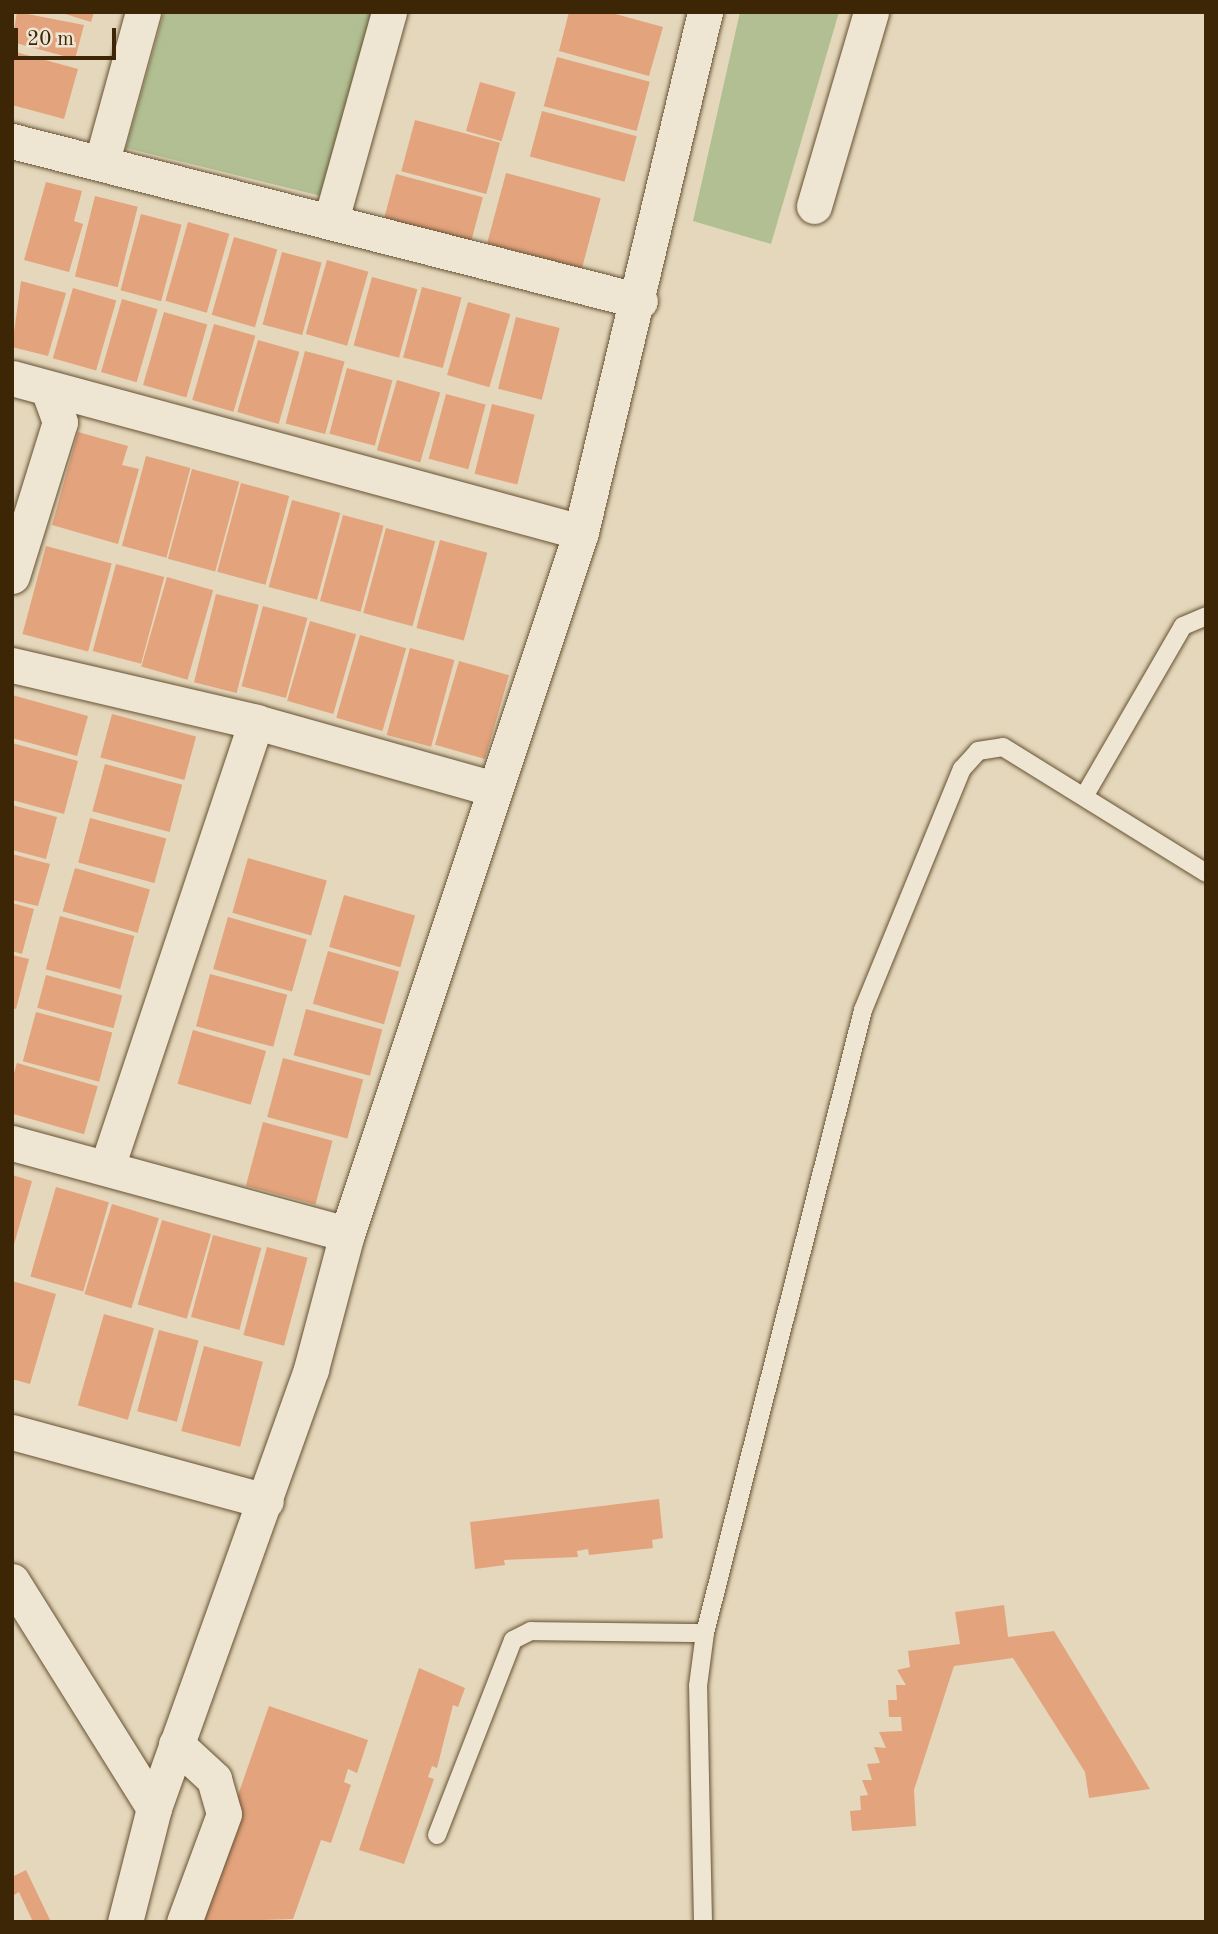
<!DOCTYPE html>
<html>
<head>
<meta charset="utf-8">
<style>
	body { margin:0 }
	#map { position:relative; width:1218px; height:1934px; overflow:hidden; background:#e5d7bb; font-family:"Old Standard TT",serif }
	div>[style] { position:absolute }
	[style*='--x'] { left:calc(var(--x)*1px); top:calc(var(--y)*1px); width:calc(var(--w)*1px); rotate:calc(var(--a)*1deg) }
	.green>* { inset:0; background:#b1bf93 }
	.building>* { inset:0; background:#e2a37d; transform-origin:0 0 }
	.roads { filter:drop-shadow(0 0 2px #675233) drop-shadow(0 0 2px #675233) }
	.service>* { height:18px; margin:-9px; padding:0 9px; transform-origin:9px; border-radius:9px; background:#eee5d3 }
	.minor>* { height:35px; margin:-17.5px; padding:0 17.5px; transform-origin:17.5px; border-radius:17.5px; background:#eee5d3 }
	span { translate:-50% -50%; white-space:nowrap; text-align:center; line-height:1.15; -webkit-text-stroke:5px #eee5d3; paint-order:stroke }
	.frame { position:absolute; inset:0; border:14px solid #3d2606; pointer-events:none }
	.scale { position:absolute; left:14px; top:28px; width:102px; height:32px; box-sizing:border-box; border:4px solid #3d2606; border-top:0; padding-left:9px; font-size:21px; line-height:24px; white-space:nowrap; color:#3d2606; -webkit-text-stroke:5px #eee5d3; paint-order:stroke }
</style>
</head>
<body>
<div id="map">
	<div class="green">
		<i style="clip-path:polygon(164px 12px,374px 12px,325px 197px,126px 148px)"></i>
		<i style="clip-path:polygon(740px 12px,839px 12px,771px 244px,693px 221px)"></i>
	</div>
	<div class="building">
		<i style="clip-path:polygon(17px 12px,84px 25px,75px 59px,12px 42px)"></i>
		<i style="clip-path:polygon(59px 12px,94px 12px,91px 22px)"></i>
		<i style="clip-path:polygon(569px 12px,608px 12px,663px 27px,649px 76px,559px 51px)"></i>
		<i style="clip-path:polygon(12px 51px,78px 69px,64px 119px,12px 105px)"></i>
		<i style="left:557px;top:57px;width:96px;height:51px;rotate:15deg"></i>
		<i style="left:480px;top:82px;width:37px;height:51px;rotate:16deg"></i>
		<i style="left:542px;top:111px;width:98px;height:47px;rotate:15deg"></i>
		<i style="left:415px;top:120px;width:88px;height:53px;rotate:15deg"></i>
		<i style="left:506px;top:173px;width:98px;height:73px;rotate:15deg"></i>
		<i style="left:396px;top:174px;width:90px;height:51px;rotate:15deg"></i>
		<i style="clip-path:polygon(46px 182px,82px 191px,74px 221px,83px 224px,69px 272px,24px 260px)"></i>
		<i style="left:95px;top:196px;width:44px;height:83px;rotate:14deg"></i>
		<i style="left:141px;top:214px;width:42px;height:79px;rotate:15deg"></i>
		<i style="left:188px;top:222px;width:43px;height:82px;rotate:16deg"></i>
		<i style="left:234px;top:237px;width:45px;height:81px;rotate:16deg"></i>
		<i style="left:282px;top:252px;width:41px;height:75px;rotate:15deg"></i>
		<i style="left:327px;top:260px;width:43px;height:77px;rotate:16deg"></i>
		<i style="left:372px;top:277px;width:47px;height:71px;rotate:15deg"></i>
		<i style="clip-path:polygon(21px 281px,66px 293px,48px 356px,12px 347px)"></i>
		<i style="left:422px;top:287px;width:41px;height:73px;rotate:15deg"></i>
		<i style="left:73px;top:288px;width:45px;height:73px;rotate:16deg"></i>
		<i style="left:122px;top:299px;width:37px;height:76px;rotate:16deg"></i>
		<i style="left:468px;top:302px;width:44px;height:76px;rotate:16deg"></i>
		<i style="left:164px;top:312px;width:45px;height:76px;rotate:16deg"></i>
		<i style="left:516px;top:317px;width:45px;height:74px;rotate:14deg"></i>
		<i style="left:214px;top:324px;width:43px;height:79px;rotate:16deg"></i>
		<i style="left:258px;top:340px;width:43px;height:75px;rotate:16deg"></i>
		<i style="left:305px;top:351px;width:41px;height:75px;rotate:15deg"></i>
		<i style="left:347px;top:368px;width:47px;height:68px;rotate:15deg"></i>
		<i style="left:397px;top:380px;width:45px;height:73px;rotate:16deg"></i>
		<i style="left:446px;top:394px;width:41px;height:67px;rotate:15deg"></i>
		<i style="left:492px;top:404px;width:44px;height:72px;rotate:14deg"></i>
		<i style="clip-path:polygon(78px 432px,128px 446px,122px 465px,139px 469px,118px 544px,52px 525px)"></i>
		<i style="left:146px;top:456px;width:46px;height:93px;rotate:15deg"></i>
		<i style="left:192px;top:469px;width:49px;height:93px;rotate:15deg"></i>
		<i style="left:241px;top:483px;width:50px;height:92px;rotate:15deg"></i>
		<i style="left:292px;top:500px;width:50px;height:90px;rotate:15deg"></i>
		<i style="left:343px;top:515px;width:42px;height:89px;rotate:15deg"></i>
		<i style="left:386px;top:528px;width:51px;height:88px;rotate:15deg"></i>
		<i style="left:440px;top:540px;width:49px;height:91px;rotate:15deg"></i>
		<i style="left:46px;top:546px;width:68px;height:91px;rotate:15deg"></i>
		<i style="left:116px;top:564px;width:50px;height:90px;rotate:15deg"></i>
		<i style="left:167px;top:577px;width:48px;height:93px;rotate:16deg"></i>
		<i style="left:216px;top:594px;width:44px;height:91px;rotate:14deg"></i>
		<i style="left:263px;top:606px;width:46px;height:83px;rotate:15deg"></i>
		<i style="left:310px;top:621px;width:48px;height:83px;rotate:16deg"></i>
		<i style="left:360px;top:635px;width:48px;height:86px;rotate:16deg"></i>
		<i style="left:410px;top:648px;width:46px;height:90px;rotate:15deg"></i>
		<i style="left:459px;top:661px;width:52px;height:87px;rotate:16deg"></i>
		<i style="clip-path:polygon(12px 695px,88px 716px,77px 756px,12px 738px)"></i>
		<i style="left:112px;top:714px;width:87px;height:45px;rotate:15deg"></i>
		<i style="clip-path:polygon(12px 743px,78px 761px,64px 814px,12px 800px)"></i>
		<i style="left:105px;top:764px;width:80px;height:49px;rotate:15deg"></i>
		<i style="clip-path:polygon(12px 805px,57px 817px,46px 859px,12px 850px)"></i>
		<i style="left:90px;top:818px;width:79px;height:46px;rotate:15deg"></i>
		<i style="clip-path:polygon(12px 854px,50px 864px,38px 906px,12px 900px)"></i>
		<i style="left:248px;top:858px;width:82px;height:57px;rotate:16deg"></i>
		<i style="left:75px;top:868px;width:78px;height:45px;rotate:16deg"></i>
		<i style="left:344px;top:895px;width:74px;height:54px;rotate:16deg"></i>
		<i style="clip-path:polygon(12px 903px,34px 909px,22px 954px,12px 951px)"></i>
		<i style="left:60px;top:916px;width:77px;height:55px;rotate:15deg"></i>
		<i style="left:228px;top:917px;width:82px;height:54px;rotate:16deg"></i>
		<i style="left:328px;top:951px;width:74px;height:55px;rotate:16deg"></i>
		<i style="clip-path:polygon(12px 955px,29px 959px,16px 1009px,12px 1008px)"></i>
		<i style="left:210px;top:974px;width:80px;height:54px;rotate:15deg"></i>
		<i style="left:46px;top:975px;width:79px;height:34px;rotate:15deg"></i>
		<i style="left:306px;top:1009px;width:79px;height:48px;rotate:15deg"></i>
		<i style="left:36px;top:1012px;width:79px;height:51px;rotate:15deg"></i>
		<i style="left:193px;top:1030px;width:76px;height:56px;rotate:16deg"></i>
		<i style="left:283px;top:1058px;width:83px;height:61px;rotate:15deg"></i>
		<i style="left:17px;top:1063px;width:84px;height:50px;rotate:16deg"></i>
		<i style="left:263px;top:1122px;width:72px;height:66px;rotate:15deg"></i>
		<i style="clip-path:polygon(12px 1175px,32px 1181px,13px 1248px,12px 1248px)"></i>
		<i style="left:56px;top:1187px;width:55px;height:93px;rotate:16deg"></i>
		<i style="left:112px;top:1204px;width:49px;height:94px;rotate:17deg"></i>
		<i style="left:162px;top:1220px;width:51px;height:88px;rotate:16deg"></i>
		<i style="left:213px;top:1235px;width:50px;height:85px;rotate:15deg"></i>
		<i style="left:267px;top:1247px;width:42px;height:91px;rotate:15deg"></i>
		<i style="clip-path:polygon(12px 1281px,56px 1294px,30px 1384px,12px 1379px)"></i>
		<i style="left:104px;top:1314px;width:52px;height:95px;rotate:16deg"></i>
		<i style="left:159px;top:1330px;width:41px;height:84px;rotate:15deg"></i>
		<i style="left:204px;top:1346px;width:61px;height:88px;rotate:15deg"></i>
		<i style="clip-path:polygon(659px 1499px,663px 1538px,652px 1540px,653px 1548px,589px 1555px,588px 1549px,577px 1551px,578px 1557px,504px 1560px,505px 1565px,475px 1569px,470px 1522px)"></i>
		<i style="clip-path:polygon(1004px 1605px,1008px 1637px,1054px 1631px,1150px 1789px,1089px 1798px,1085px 1772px,1013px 1658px,954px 1666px,914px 1790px,916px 1826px,852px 1831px,850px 1811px,861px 1810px,860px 1796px,868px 1795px,862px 1780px,872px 1780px,867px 1764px,880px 1763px,874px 1747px,886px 1748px,879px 1732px,902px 1731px,901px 1717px,889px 1717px,888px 1700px,897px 1700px,896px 1685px,906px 1685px,897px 1670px,910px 1667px,908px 1651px,960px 1644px,955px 1612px)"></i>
		<i style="clip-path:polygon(419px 1668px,465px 1688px,458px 1707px,453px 1705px,437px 1768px,432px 1766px,428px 1777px,434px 1779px,404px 1864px,359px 1850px)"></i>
		<i style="clip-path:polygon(269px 1706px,368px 1740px,357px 1773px,348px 1769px,344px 1782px,351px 1785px,331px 1843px,321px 1840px,293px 1919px,194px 1922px)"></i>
		<i style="clip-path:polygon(26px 1870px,51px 1922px,33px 1922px,19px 1892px,12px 1896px,12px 1877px)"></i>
	</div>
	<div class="roads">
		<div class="service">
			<i style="--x:1085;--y:795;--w:195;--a:-59.9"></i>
			<i style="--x:1183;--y:626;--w:25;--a:-23"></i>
			<i style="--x:437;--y:1835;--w:209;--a:-68.7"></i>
			<i style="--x:513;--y:1640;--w:20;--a:-27"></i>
			<i style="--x:531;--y:1631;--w:174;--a:0.7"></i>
			<i style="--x:703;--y:1922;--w:236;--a:-91.2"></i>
			<i style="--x:698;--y:1686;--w:53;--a:-82.5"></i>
			<i style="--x:705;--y:1633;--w:643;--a:-75.77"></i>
			<i style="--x:863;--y:1010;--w:261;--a:-67.7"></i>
			<i style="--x:962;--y:769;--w:24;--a:-48"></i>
			<i style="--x:978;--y:751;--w:25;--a:-9"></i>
			<i style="--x:1003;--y:747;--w:239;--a:31.8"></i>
		</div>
		<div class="minor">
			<i style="--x:12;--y:141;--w:648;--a:14.29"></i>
			<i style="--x:102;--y:161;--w:155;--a:-74.6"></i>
			<i style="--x:814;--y:206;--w:202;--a:-73.6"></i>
			<i style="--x:331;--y:220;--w:216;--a:-74.4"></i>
			<i style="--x:12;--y:378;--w:589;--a:15.14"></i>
			<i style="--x:12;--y:576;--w:161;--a:-72.7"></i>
			<i style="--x:60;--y:422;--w:32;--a:-110"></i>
			<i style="--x:12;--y:665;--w:251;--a:13.1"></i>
			<i style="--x:256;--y:722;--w:248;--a:15.7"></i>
			<i style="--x:12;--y:1143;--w:347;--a:15.2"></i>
			<i style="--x:108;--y:1164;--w:466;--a:-71.5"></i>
			<i style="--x:12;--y:1432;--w:263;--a:15.2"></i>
			<i style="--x:12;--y:1581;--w:268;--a:58"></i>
			<i style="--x:176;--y:1744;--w:52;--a:42.6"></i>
			<i style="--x:214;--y:1779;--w:36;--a:74"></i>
			<i style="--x:224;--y:1814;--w:115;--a:110.3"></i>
			<i style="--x:125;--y:1922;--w:118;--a:-75.7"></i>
			<i style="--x:154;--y:1808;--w:466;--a:-70.3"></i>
			<i style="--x:311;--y:1369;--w:140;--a:-75.1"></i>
			<i style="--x:347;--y:1234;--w:740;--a:-71.57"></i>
			<i style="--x:581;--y:532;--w:535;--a:-76.59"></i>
		</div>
	</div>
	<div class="frame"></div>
	<div class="scale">20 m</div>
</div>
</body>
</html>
